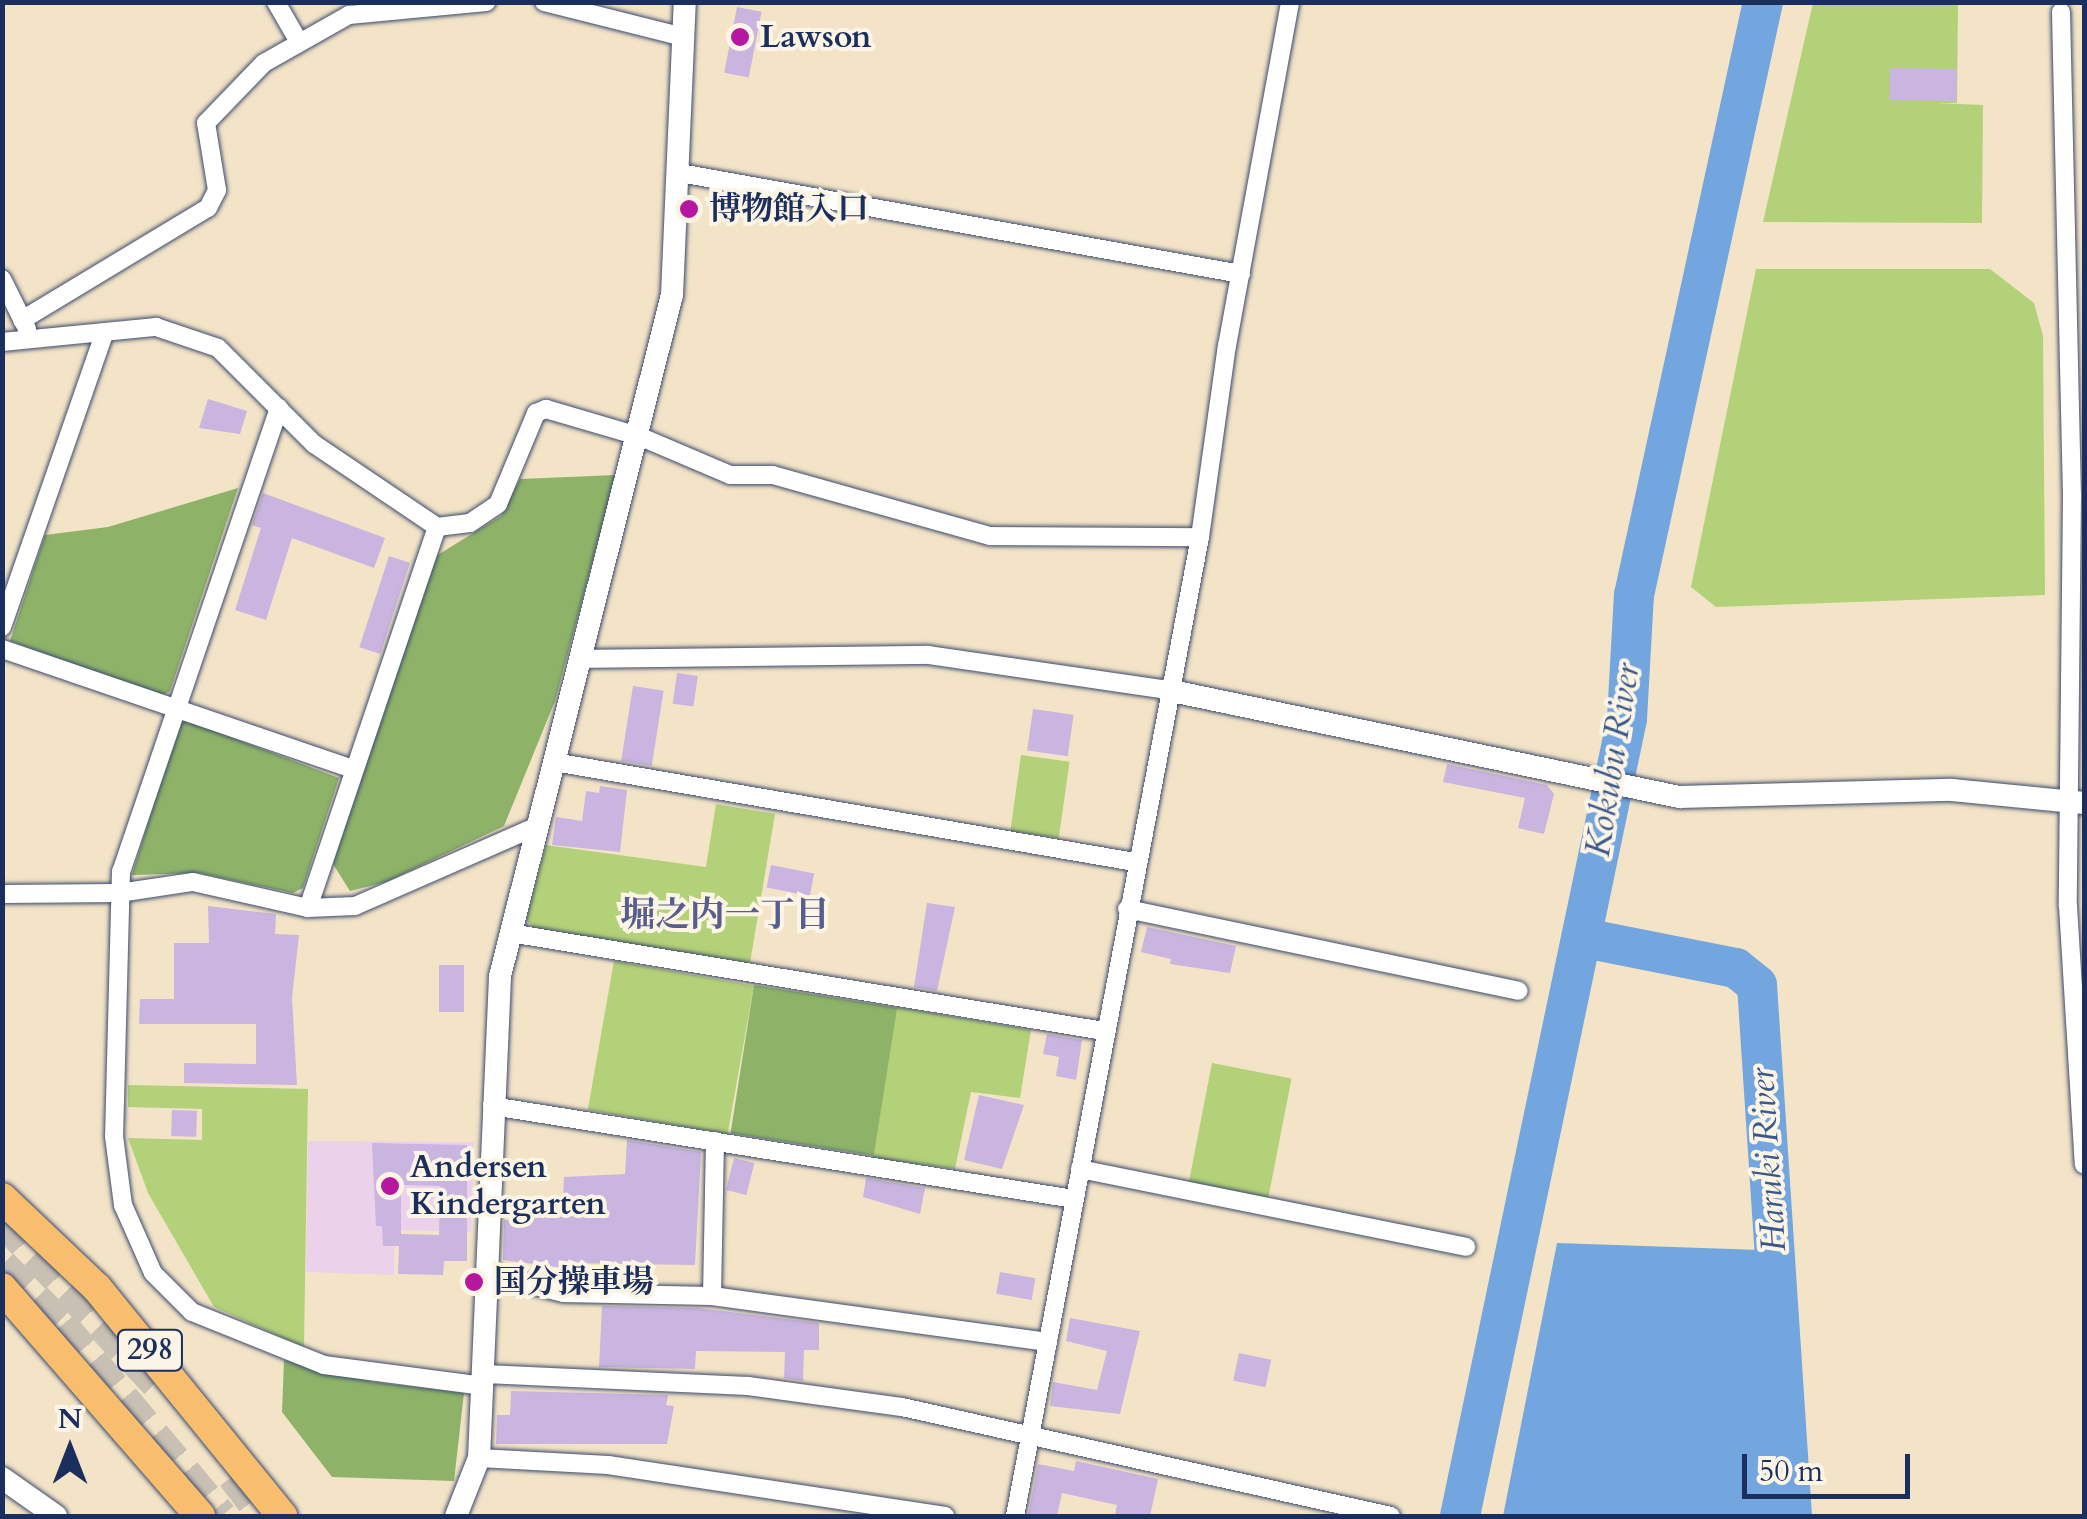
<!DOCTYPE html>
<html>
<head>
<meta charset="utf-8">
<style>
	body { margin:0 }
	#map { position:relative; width:2087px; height:1519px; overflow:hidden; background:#f3e4c7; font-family:Cardo,"Noto Serif JP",serif }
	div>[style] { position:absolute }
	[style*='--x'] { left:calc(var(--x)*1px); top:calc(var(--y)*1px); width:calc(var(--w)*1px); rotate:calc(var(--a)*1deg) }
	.built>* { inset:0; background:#ecd1ea }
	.green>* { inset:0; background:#b3d178; transform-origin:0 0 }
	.forest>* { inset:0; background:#8eb368; transform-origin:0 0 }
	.water>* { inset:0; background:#73a5df }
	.river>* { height:40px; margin:-20px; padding:0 20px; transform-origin:20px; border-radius:20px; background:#73a5df }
	.building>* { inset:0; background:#c9b5df; transform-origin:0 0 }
	.motorway-tunnel>* { height:32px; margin-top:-16px; transform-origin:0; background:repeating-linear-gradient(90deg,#c8c0b2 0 32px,transparent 0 48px) }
	.roads { filter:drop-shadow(0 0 2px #3b4a6e) drop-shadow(0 0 2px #3b4a6e) }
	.minor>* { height:18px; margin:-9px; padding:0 9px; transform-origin:9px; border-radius:9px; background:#fff }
	.tertiary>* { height:22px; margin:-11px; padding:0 11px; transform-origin:11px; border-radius:11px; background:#fff }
	.trunk>* { height:30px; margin:-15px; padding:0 15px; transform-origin:15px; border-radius:15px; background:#f9be6d }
	.dots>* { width:28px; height:28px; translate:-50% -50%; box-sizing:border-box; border:5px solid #fcf5e5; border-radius:50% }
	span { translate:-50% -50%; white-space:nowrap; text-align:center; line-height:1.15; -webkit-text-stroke:8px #fcf5e5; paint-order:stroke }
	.shield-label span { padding:2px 8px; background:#fcf5e5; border:2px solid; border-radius:8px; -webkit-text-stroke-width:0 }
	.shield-label { font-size:30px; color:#1b2f5e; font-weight:700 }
	.poi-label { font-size:32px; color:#1b2f5e; font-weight:700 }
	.left { translate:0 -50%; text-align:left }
	.water-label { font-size:35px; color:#3a588b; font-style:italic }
	.neighbourhood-label { font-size:35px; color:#585e8b; font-weight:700 }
	.frame { position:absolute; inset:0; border:5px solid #1b2f5e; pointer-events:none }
	.north { position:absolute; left:20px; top:1399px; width:100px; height:100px; -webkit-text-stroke:8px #fcf5e5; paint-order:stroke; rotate:0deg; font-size:28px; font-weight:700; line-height:40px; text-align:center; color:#1b2f5e }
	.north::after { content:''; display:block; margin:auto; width:35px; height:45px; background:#1b2f5e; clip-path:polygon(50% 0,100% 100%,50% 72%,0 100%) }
	.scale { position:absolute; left:1742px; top:1454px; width:168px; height:45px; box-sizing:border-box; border:5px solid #1b2f5e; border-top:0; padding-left:12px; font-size:30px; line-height:35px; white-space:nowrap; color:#1b2f5e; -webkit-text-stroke:8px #fcf5e5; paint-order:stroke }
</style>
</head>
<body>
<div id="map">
	<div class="built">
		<i style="clip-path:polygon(308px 1141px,474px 1142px,471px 1232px,395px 1230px,394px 1275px,306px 1272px)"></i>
	</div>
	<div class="green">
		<i style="clip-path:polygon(1813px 3px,1958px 3px,1957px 103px,1936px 103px,1983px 105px,1982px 223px,1763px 222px)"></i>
		<i style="clip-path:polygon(1756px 269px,1990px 269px,2034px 303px,2043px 336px,2045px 595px,1716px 607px,1691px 587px)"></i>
		<i style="left:1021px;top:755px;width:49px;height:77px;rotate:8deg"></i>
		<i style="clip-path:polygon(716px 804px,775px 814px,750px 963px,535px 929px,526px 920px,546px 845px,706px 867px)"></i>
		<i style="left:614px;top:961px;width:142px;height:151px;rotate:10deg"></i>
		<i style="clip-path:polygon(897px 1007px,1031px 1030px,1020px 1098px,971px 1092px,955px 1169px,873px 1158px)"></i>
		<i style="left:1212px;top:1063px;width:81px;height:122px;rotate:11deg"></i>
		<i style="clip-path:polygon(128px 1085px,308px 1089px,304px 1347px,214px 1307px,148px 1193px,128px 1138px,202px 1140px,202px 1109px,128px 1107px)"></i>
	</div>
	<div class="forest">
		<i style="clip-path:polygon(616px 475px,555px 701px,504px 826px,386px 882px,350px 891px,333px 864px,436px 556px,501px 516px,520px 479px)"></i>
		<i style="clip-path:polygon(238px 488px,170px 691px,162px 696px,10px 641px,45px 535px,108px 527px)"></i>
		<i style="clip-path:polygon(188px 721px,339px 778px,303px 888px,293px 893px,199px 873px,132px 875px,179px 723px)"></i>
		<i style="left:754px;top:985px;width:145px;height:150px;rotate:9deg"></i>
		<i style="clip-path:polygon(284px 1360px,373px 1382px,464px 1393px,454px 1481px,332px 1477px,282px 1412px)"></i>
	</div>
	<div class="water">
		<i style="clip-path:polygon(1557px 1243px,1760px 1250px,1779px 1516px,1503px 1516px)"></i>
	</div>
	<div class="river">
		<i style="--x:1584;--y:938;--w:155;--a:11.2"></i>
		<i style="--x:1736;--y:968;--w:27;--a:39"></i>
		<i style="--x:1757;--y:985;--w:532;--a:86.23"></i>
		<i style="--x:1460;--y:1516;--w:814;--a:-78.17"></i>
		<i style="--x:1627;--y:719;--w:124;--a:-86.8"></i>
		<i style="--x:1634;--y:595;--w:607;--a:-77.73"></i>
	</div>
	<div class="building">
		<i style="left:737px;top:7px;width:25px;height:67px;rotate:11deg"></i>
		<i style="left:1890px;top:68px;width:67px;height:32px;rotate:1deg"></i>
		<i style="clip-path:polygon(208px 399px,247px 411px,240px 434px,199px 428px)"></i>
		<i style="clip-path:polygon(263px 493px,385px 538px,374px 568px,292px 538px,266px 620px,235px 610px,261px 528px,252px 525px)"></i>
		<i style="left:389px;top:556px;width:22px;height:96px;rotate:18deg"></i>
		<i style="left:677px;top:673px;width:21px;height:31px;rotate:8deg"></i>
		<i style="left:633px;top:686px;width:31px;height:76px;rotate:9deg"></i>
		<i style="left:1033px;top:709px;width:41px;height:42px;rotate:8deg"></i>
		<i style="clip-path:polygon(1447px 764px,1547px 785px,1554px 794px,1544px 834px,1518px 828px,1525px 798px,1443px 782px)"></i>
		<i style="clip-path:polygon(600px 786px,627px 790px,620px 852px,552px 845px,556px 817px,582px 821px,586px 791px,599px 793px)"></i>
		<i style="left:771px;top:865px;width:44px;height:23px;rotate:11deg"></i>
		<i style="clip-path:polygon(927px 903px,955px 907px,937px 991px,914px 987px)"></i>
		<i style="clip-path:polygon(208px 906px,276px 914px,275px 934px,299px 935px,292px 998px,297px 1085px,184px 1083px,184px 1063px,256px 1064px,256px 1024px,139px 1024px,140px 999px,174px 999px,174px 943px,209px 943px)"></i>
		<i style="clip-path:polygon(1147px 927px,1236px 946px,1230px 973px,1170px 964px,1171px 959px,1141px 952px)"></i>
		<i style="left:439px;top:965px;width:25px;height:47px"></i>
		<i style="clip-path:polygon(1047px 1034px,1082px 1040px,1076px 1080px,1056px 1076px,1059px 1057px,1043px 1054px)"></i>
		<i style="clip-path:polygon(979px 1095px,1024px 1105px,1002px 1169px,964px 1160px)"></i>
		<i style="left:172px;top:1110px;width:25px;height:26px;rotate:2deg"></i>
		<i style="clip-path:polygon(627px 1140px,701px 1152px,695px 1265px,565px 1263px,565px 1268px,503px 1260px,504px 1220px,513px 1220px,513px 1199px,563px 1199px,564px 1177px,625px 1174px)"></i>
		<i style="clip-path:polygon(evenodd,372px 1143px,467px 1145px,467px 1261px,444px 1261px,443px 1275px,398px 1274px,399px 1246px,383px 1246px,382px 1226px,376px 1226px,372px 1143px,401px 1185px,440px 1186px,439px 1235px,401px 1234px,401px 1185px)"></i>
		<i style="left:734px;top:1158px;width:21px;height:33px;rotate:14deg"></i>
		<i style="clip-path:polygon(866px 1178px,925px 1188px,920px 1214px,863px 1197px)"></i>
		<i style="left:1000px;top:1272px;width:36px;height:22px;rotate:10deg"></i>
		<i style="clip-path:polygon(602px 1306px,698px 1308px,819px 1323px,819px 1350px,804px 1350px,803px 1381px,784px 1378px,785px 1352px,696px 1351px,695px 1369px,599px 1367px)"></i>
		<i style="clip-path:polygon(1070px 1318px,1140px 1331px,1120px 1414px,1050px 1406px,1053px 1382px,1097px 1390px,1107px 1351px,1066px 1341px)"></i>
		<i style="left:1239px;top:1353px;width:33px;height:28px;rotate:12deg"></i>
		<i style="clip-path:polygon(511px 1391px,668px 1395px,666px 1405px,674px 1406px,667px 1444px,496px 1444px,497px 1415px,510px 1415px)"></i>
		<i style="clip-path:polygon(1076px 1461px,1158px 1479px,1150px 1516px,1115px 1514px,1117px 1505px,1062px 1493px,1057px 1516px,1028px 1516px,1038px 1464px,1074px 1471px)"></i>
	</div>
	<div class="motorway-tunnel">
		<i style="--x:2;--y:1220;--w:226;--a:46.6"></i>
		<i style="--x:2;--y:1265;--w:85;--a:45"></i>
		<i style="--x:62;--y:1325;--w:249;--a:50.2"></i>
		<i style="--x:233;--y:1476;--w:50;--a:53.1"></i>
	</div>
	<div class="roads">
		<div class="minor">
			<i style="--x:276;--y:2;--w:46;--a:60.1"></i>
			<i style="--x:544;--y:2;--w:143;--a:14.1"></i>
			<i style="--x:2061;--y:12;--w:483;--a:88.7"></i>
			<i style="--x:2072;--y:495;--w:411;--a:90.6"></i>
			<i style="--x:2068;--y:906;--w:259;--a:86.5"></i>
			<i style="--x:680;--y:173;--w:570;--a:10.21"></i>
			<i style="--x:2;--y:279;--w:56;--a:63.4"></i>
			<i style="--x:22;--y:320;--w:217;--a:-31.1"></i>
			<i style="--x:208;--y:208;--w:20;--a:-63"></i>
			<i style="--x:217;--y:190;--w:68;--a:-99.3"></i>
			<i style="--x:206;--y:123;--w:83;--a:-46"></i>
			<i style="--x:264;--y:63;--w:98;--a:-29.5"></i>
			<i style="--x:349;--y:15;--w:138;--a:-5.4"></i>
			<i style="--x:2;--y:342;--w:155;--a:-5.6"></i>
			<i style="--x:156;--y:327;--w:65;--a:18.7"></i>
			<i style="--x:218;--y:348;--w:136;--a:45"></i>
			<i style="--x:314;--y:444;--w:148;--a:34"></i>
			<i style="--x:437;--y:527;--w:33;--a:-7"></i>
			<i style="--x:470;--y:523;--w:34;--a:-34"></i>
			<i style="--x:498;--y:504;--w:99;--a:-67.3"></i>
			<i style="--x:536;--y:413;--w:11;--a:-22"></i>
			<i style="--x:546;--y:409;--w:99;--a:16.4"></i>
			<i style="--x:641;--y:437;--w:97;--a:23.1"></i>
			<i style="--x:730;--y:475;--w:43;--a:0"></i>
			<i style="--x:773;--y:475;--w:225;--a:15.7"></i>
			<i style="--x:990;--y:536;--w:210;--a:0.3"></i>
			<i style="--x:279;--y:408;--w:489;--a:108.8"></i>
			<i style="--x:121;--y:871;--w:265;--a:91.5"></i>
			<i style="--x:114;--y:1136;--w:70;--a:82.6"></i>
			<i style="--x:123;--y:1205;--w:74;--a:66.2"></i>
			<i style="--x:153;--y:1273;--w:55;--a:45"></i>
			<i style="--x:192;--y:1312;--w:142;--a:21.9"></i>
			<i style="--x:324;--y:1365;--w:161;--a:7.5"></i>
			<i style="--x:2;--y:627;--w:312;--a:-70.8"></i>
			<i style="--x:2;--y:649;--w:371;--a:18.9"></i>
			<i style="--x:582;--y:659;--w:346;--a:-0.7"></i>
			<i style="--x:928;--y:655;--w:242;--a:8.3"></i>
			<i style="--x:554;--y:762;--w:590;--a:9.77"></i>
			<i style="--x:2;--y:894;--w:117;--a:-0.5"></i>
			<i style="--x:119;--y:893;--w:75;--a:-8.5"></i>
			<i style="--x:193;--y:882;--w:118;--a:12.7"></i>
			<i style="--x:308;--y:908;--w:47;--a:-2.4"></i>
			<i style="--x:355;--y:906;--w:197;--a:-23.7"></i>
			<i style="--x:308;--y:908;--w:402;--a:-71.3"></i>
			<i style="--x:1127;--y:909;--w:400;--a:11.8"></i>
			<i style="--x:510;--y:933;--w:602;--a:9.37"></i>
			<i style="--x:492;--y:1106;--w:589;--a:9.08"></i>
			<i style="--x:1080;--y:1169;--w:394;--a:11.4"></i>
			<i style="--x:487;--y:1274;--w:78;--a:14"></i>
			<i style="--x:563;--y:1293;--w:149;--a:1.2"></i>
			<i style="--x:712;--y:1296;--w:339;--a:7.8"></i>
			<i style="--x:712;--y:1296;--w:155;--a:-88.9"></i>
			<i style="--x:485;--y:1374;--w:263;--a:2.6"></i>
			<i style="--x:748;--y:1386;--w:155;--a:7.8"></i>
			<i style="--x:902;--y:1407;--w:501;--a:12.57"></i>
			<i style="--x:479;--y:1458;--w:129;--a:3.1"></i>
			<i style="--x:608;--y:1465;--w:341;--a:8.6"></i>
			<i style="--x:1015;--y:1516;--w:996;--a:-79.3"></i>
			<i style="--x:1200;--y:537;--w:193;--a:-82"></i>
			<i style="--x:1227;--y:346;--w:350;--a:-79.6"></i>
		</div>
		<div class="tertiary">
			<i style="--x:1167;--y:690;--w:523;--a:11.8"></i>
			<i style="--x:1679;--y:797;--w:273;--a:-1.5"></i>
			<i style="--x:1952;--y:790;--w:133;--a:5.6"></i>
			<i style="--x:2;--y:1478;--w:66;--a:35.1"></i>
			<i style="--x:456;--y:1516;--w:62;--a:-68.4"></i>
			<i style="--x:479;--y:1458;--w:482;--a:-87.5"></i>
			<i style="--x:500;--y:976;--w:702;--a:-75.83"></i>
			<i style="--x:672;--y:295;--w:293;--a:-87.5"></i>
		</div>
		<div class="trunk">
			<i style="--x:2;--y:1198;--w:131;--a:43.5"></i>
			<i style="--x:97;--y:1288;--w:294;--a:50.9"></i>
			<i style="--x:2;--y:1288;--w:302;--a:49"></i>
		</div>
	</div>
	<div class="dots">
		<i style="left:740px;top:37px;background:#b5179e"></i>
		<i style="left:689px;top:209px;background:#b5179e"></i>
		<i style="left:390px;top:1186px;background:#b5179e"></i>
		<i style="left:474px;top:1282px;background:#b5179e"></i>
	</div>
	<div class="shield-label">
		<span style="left:150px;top:1350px">298</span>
	</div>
	<div class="poi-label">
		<span class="left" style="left:760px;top:37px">Lawson</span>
		<span class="left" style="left:709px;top:209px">博物館入口</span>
		<span class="left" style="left:410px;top:1186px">Andersen<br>Kindergarten</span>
		<span class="left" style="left:494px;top:1282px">国分操車場</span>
	</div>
	<div class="water-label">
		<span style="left:1613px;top:760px;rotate:-81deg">Kokubu River</span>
		<span style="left:1768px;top:1160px;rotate:-94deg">Haruki River</span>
	</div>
	<div class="neighbourhood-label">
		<span style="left:725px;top:915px">堀之内一丁目</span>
	</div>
	<div class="frame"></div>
	<div class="north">N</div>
	<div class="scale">50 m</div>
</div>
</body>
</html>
